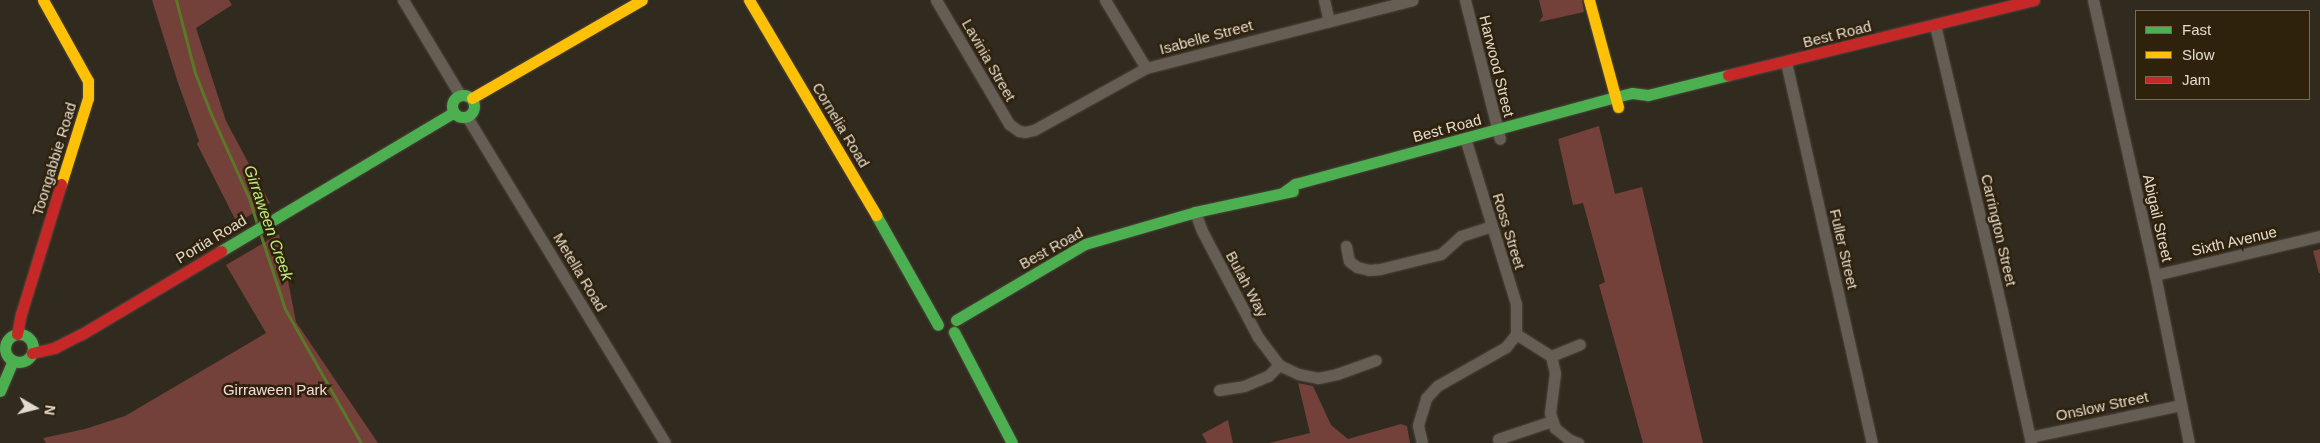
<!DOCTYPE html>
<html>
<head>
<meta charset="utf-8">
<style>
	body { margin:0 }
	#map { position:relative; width:2320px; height:443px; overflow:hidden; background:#312a1f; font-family:Arial,sans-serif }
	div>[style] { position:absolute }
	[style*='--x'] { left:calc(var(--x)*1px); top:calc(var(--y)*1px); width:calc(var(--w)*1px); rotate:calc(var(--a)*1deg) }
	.green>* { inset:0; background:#74403a }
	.stream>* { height:3px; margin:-1.5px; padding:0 1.5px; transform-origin:1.5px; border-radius:1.5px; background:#5b7728 }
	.roads { filter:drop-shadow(0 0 1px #4d463d) drop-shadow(0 0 1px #4d463d) }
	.street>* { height:11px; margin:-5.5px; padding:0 5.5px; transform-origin:5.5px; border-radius:5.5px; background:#645e55 }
	.fast>* { height:11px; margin:-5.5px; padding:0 5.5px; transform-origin:5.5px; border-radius:5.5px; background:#4caf50 }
	.fast>.ring { margin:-5.5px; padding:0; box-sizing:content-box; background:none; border:11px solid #4caf50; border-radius:50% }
	.slow>* { height:11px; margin:-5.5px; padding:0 5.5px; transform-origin:5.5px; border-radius:5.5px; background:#ffc107 }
	.jam>* { height:11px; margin:-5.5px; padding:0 5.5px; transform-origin:5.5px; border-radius:5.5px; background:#c62828 }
	span { translate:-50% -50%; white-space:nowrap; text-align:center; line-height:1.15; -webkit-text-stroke:5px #2f220d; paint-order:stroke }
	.street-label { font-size:15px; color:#e4dbce }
	.park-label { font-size:15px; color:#f7ddda }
	.water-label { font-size:16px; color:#beed7c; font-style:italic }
	.legend { position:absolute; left:2135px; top:10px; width:175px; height:90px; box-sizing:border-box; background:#2f220d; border:1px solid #776c5a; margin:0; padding:6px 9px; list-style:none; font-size:15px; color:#e4dbce }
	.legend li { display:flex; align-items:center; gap:10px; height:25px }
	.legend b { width:25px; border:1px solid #776c5a }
	.north { position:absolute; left:10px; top:383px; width:50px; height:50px; -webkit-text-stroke:4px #2f220d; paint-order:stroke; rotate:98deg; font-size:14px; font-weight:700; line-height:20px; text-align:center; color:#e4dbce }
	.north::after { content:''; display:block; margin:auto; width:18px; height:22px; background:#e4dbce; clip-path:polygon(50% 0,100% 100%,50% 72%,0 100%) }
</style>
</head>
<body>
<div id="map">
	<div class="green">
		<i style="clip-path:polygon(152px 0,229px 0,232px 5px,196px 28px,226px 121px,270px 203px,237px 223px,197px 144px,199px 141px,178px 83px)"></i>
		<i style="clip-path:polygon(1539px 0,1582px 0,1584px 12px,1539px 22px,1543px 16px)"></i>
		<i style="clip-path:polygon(1599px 126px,1615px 194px,1642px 187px,1703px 443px,1643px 443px,1599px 285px,1605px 282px,1583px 203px,1573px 205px,1558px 139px)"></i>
		<i style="clip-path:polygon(279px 234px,296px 322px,378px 443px,46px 443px,43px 438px,85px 429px,125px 416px,266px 333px,226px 265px)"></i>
		<i style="clip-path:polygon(2320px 249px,2320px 273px,2319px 273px,2313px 251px)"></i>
		<i style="clip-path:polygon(1298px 383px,1313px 386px,1331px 425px,1348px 439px,1401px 424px,1407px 426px,1410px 443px,1269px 443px,1310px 433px)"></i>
		<i style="clip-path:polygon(1228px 420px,1233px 443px,1207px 443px,1202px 434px)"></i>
	</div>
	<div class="stream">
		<i style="--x:176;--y:0;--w:75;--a:75.4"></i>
		<i style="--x:195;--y:73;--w:44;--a:68.7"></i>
		<i style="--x:211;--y:114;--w:92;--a:65.7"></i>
		<i style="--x:249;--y:198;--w:27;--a:73"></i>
		<i style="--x:260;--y:233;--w:80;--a:71.8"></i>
		<i style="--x:285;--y:309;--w:154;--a:60.4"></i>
	</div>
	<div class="roads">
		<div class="street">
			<i style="--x:403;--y:0;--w:111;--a:59"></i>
			<i style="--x:936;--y:0;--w:144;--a:59.5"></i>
			<i style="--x:1009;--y:124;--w:12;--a:35"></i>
			<i style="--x:1019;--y:131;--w:6;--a:9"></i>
			<i style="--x:1025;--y:132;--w:9;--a:-13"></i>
			<i style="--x:1034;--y:130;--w:128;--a:-29"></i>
			<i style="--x:1146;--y:68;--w:275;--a:-14.3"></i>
			<i style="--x:1105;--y:0;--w:79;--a:58.9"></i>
			<i style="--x:1324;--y:0;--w:22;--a:77"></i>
			<i style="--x:1465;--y:0;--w:143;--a:75.9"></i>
			<i style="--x:2093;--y:0;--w:282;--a:77.3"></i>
			<i style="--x:2155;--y:275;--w:171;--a:78.6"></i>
			<i style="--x:1935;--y:25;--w:294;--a:76.8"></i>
			<i style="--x:2002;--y:311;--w:135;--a:77.6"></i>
			<i style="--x:1786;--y:62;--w:391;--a:77.3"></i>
			<i style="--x:467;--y:117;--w:381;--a:58.7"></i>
			<i style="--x:1465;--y:138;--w:174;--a:72.9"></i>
			<i style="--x:1516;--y:304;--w:30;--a:90"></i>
			<i style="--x:1195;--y:212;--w:20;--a:70"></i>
			<i style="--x:1202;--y:231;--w:120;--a:62.2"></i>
			<i style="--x:1258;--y:337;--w:35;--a:53"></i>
			<i style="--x:1279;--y:365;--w:21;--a:25"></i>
			<i style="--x:1298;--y:374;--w:20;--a:11"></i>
			<i style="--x:1318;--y:378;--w:19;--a:-12"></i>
			<i style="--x:1337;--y:374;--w:41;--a:-19.7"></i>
			<i style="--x:1346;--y:246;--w:15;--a:79"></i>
			<i style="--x:1349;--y:261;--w:10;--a:37"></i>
			<i style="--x:1357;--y:267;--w:12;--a:14"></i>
			<i style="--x:1369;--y:270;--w:11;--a:-5"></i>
			<i style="--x:1380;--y:269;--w:63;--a:-13.8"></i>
			<i style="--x:1441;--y:254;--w:27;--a:-42"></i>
			<i style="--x:1461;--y:236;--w:32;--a:-18"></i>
			<i style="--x:2155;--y:275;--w:170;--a:-13.3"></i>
			<i style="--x:1516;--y:334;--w:41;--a:32.2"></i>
			<i style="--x:1551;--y:356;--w:17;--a:77"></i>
			<i style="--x:1555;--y:373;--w:40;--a:97.1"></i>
			<i style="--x:1550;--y:413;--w:16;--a:72"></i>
			<i style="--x:1555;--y:428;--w:19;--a:39"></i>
			<i style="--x:1570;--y:440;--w:9;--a:21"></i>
			<i style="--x:1551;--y:356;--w:31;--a:-22"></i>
			<i style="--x:1219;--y:390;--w:25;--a:-9"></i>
			<i style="--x:1244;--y:386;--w:26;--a:-23"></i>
			<i style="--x:1268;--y:376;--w:16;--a:-45"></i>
			<i style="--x:2030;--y:437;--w:153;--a:-12"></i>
			<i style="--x:1498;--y:439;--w:57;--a:-18.4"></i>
			<i style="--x:1422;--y:443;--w:18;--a:-103"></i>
			<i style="--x:1418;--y:425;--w:28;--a:-73"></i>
			<i style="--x:1426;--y:398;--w:16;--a:-47"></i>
			<i style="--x:1437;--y:386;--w:79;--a:-29.5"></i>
			<i style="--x:1506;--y:347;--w:16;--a:-52"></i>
		</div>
		<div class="fast">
			<i class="ring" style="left:452px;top:95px;width:11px;height:11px"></i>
			<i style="--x:1284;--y:192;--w:14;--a:-36"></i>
			<i style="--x:1295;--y:184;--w:332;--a:-15.2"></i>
			<i style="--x:1615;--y:97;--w:17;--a:-13"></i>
			<i style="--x:1632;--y:93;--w:16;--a:7"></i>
			<i style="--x:1648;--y:95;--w:82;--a:-14"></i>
			<i style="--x:876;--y:215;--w:126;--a:60.6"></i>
			<i style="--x:221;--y:251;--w:271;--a:-30.8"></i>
			<i style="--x:956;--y:320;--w:150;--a:-30.5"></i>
			<i style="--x:1085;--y:244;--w:115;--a:-16.2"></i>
			<i style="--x:1195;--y:212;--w:100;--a:-12.1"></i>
			<i style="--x:954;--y:332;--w:125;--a:62.4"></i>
			<i class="ring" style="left:5px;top:334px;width:17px;height:17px"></i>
			<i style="--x:0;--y:391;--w:33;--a:-67"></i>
		</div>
		<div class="slow">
			<i style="--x:43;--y:0;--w:93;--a:60.9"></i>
			<i style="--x:88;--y:81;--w:17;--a:90"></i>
			<i style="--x:88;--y:98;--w:90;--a:107.4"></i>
			<i style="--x:749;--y:0;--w:250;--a:59.4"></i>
			<i style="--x:1589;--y:0;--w:111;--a:74.8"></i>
			<i style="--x:472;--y:98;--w:196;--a:-30"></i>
		</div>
		<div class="jam">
			<i style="--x:1728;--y:75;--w:315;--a:-13.8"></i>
			<i style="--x:17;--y:334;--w:20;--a:-79"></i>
			<i style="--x:21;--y:314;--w:136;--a:-72.9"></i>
			<i style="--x:32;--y:353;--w:23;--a:-13"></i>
			<i style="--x:54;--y:348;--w:31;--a:-27"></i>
			<i style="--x:82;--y:334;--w:162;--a:-30.8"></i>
		</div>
	</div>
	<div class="street-label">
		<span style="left:1837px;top:34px;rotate:-14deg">Best Road</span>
		<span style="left:1206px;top:37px;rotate:-15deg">Isabelle Street</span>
		<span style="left:989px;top:60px;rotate:60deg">Lavinia Street</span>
		<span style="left:1497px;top:66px;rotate:76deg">Harwood Street</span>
		<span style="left:841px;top:125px;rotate:59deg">Cornelia Road</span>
		<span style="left:1447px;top:128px;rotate:-15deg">Best Road</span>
		<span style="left:54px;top:159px;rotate:-73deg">Toongabbie Road</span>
		<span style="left:2158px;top:218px;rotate:77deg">Abigail Street</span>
		<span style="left:1999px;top:230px;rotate:77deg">Carrington Street</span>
		<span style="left:1509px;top:231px;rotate:73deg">Ross Street</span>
		<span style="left:211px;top:239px;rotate:-31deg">Portia Road</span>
		<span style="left:2234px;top:241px;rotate:-13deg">Sixth Avenue</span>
		<span style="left:1051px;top:248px;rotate:-29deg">Best Road</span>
		<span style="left:1844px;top:249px;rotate:77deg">Fuller Street</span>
		<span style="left:580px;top:272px;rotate:59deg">Metella Road</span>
		<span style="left:1247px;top:284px;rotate:62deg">Bulah Way</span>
		<span style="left:2102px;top:406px;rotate:-12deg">Onslow Street</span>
	</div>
	<div class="park-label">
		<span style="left:275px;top:390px">Girraween Park</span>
	</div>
	<div class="water-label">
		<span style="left:268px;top:223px;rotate:71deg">Girraween Creek</span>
	</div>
	<ul class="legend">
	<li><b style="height:6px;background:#4caf50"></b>Fast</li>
	<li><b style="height:6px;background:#ffc107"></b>Slow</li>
	<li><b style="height:6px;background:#c62828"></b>Jam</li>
	</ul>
	<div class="north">N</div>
</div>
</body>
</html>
